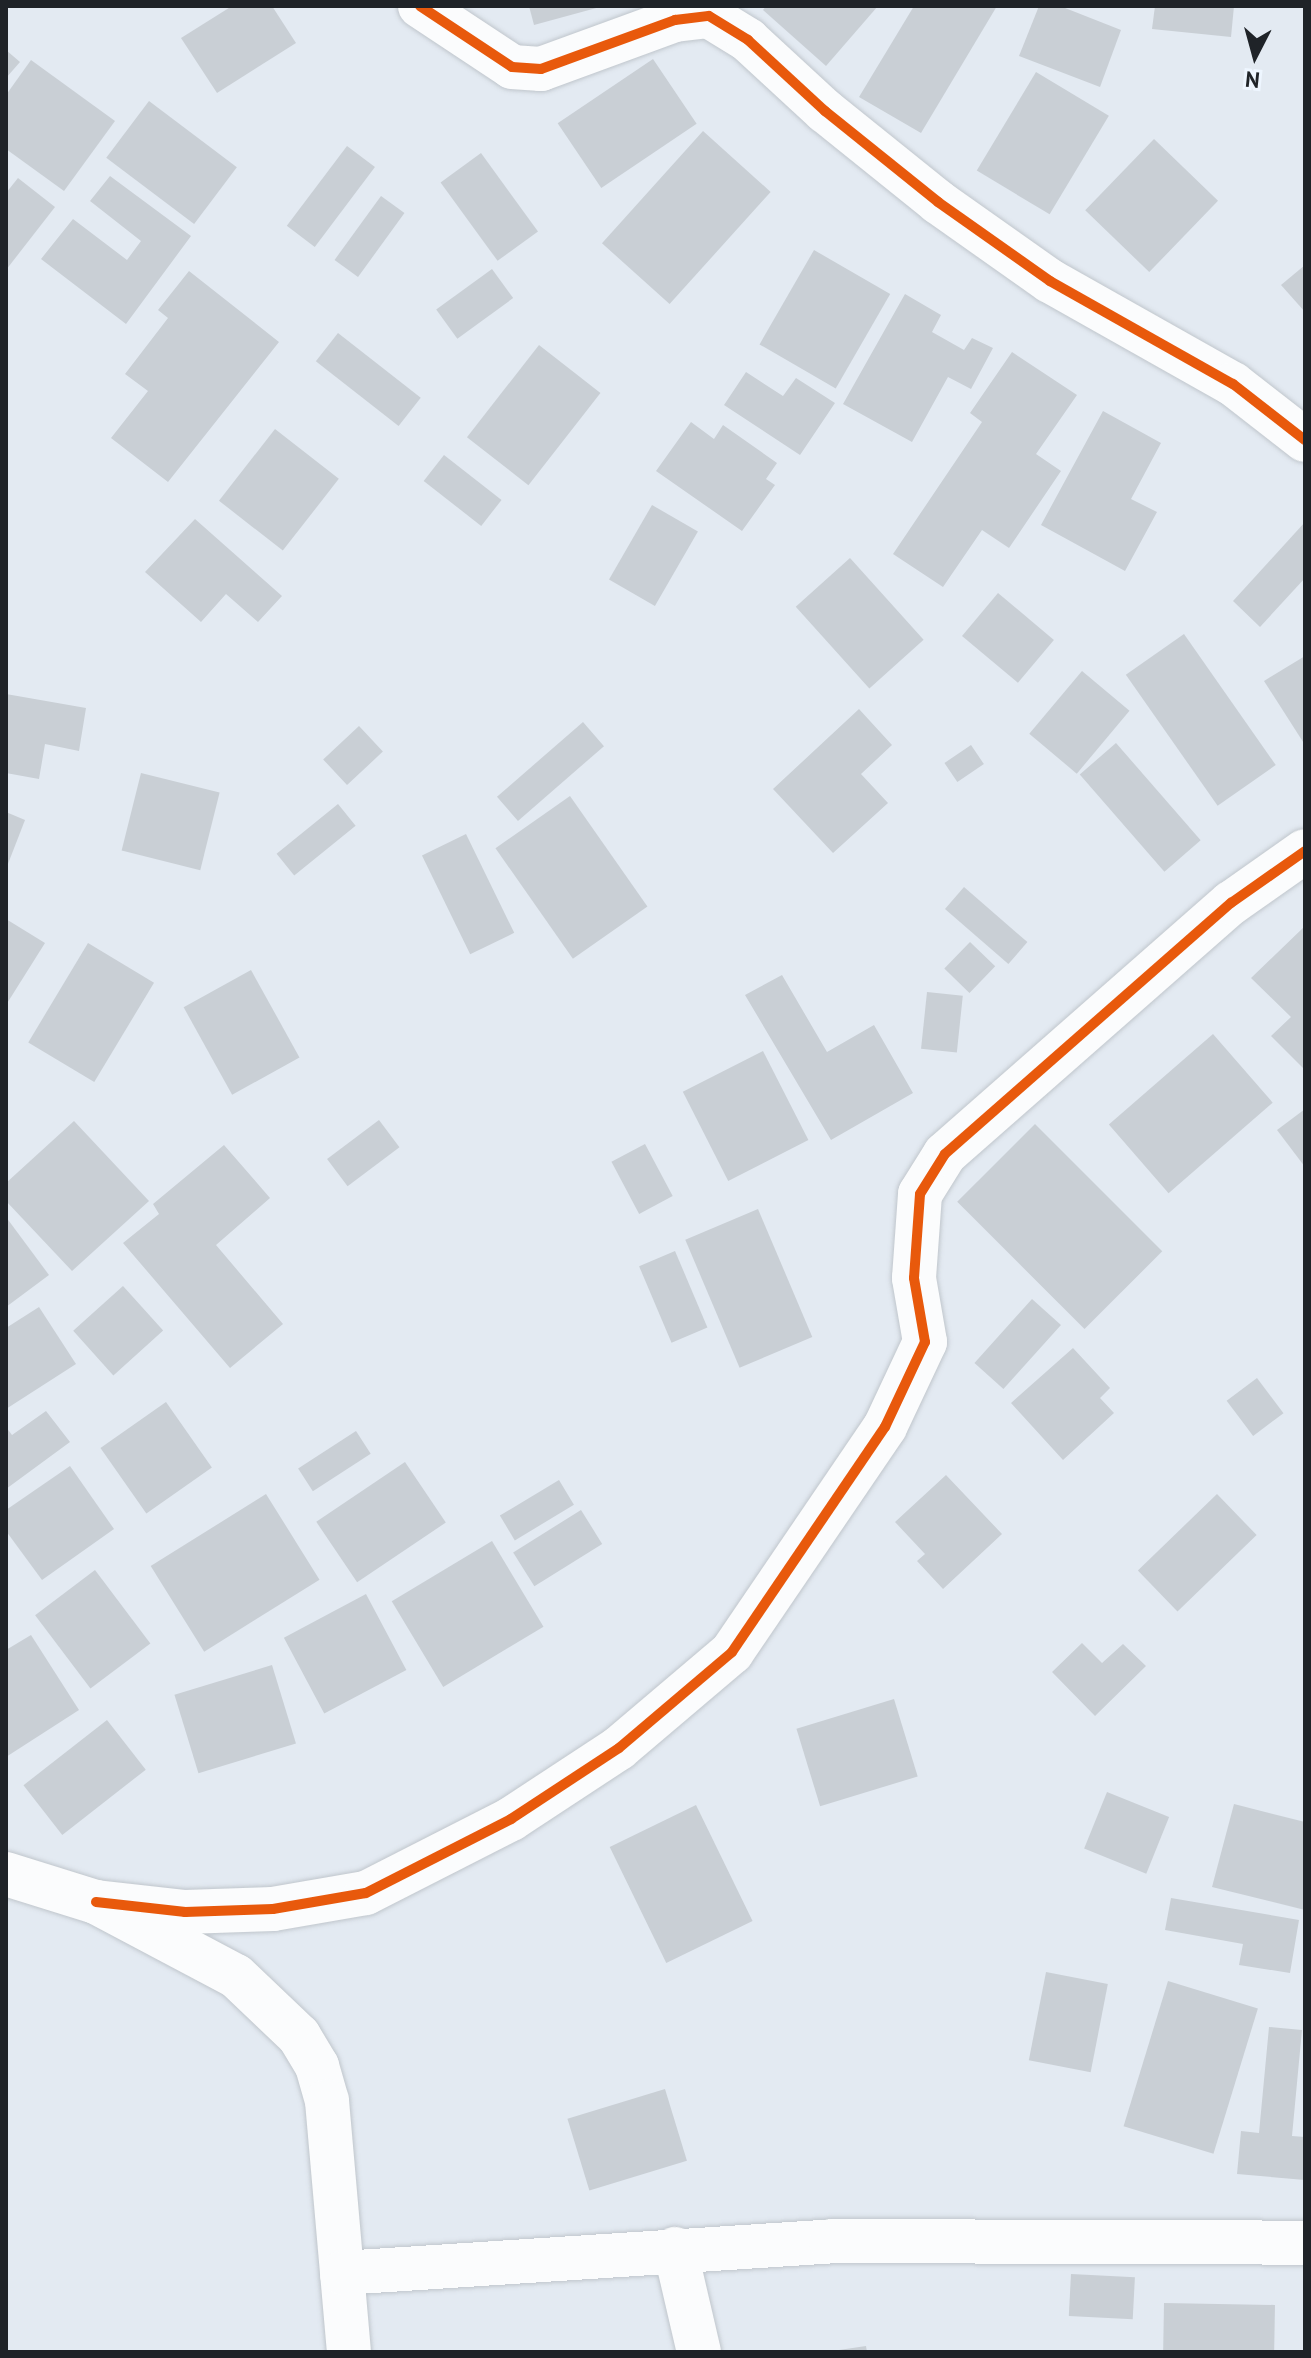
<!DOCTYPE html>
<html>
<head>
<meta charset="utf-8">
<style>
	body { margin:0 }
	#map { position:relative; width:1311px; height:2358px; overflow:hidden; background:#e3eaf2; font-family:"PT Sans",sans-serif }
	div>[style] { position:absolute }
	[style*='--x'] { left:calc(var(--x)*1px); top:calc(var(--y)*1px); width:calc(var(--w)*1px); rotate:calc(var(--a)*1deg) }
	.building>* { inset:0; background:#c9cfd5; transform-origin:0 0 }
	.roads { filter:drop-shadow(0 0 2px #c0c6cc) drop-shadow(0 0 2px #c0c6cc) }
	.street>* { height:44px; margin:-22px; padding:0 22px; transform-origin:22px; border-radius:22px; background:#fbfcfd }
	.cycleway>* { height:10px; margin:-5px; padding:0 5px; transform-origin:5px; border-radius:5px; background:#e8590c }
	span { translate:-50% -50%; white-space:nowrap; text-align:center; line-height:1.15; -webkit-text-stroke:6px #eef6ff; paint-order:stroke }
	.frame { position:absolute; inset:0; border:8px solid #1f2328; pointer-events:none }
	.north { position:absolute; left:1215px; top:16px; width:80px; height:80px; -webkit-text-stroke:6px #eef6ff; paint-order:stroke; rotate:186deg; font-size:22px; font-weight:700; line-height:32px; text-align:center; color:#1f2328 }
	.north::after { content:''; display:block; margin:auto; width:28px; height:36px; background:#1f2328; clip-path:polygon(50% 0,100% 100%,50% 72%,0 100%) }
</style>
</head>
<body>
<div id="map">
	<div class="building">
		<i style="clip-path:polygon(232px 6px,272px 6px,296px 43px,217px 93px,181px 38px)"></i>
		<i style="clip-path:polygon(529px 6px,600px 6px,600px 7px,534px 25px)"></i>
		<i style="clip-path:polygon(766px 6px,878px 6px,826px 66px,763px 10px)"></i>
		<i style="clip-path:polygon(914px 6px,997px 6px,921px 133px,859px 97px)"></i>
		<i style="clip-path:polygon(1039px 6px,1060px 6px,1121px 30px,1100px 87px,1019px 56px)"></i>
		<i style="clip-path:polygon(1155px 6px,1234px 6px,1231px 37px,1152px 29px)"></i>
		<i style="clip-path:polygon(6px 50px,20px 62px,6px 78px)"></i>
		<i style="left:653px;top:59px;width:78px;height:115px;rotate:56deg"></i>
		<i style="clip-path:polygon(31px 60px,115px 121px,64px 191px,6px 149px,6px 95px)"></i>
		<i style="left:1036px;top:72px;width:85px;height:115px;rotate:31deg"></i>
		<i style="left:149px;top:101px;width:110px;height:71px;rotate:37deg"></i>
		<i style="left:703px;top:131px;width:91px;height:151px;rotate:42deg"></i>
		<i style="left:1154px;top:139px;width:89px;height:99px;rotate:44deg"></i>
		<i style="left:347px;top:146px;width:35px;height:100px;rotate:37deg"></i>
		<i style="left:481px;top:153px;width:97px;height:50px;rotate:54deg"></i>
		<i style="clip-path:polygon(110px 176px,191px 236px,126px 324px,41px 259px,73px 219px,127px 260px,141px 241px,90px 201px)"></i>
		<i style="clip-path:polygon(18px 178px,55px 207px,6px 270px,6px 193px)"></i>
		<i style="left:381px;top:196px;width:29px;height:79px;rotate:36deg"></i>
		<i style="left:814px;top:250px;width:88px;height:109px;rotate:30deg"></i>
		<i style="clip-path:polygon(1305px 265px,1305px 312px,1281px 285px)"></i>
		<i style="left:492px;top:269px;width:36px;height:69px;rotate:54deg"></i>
		<i style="clip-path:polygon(189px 271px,279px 342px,168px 482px,111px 438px,148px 391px,125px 374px,168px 318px,158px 310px)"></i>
		<i style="clip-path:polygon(905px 294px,941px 315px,932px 332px,964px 350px,972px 338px,993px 348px,971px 389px,948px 377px,912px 442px,843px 404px)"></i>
		<i style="left:338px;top:333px;width:105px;height:36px;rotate:38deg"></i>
		<i style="left:539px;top:345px;width:78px;height:117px;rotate:38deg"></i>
		<i style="clip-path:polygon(1012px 352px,1077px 395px,1036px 454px,1061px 471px,1009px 548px,982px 530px,943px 587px,893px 554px,982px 422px,970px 413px)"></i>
		<i style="clip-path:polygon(746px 372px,783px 396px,796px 378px,835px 403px,800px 455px,724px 405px)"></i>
		<i style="clip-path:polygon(1103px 411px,1161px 443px,1131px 499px,1157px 512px,1125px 571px,1041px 525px)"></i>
		<i style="clip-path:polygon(691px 422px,714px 439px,723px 425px,777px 463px,766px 479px,775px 485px,742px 531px,656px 471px)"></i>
		<i style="left:275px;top:429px;width:81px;height:91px;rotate:38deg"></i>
		<i style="left:444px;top:455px;width:73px;height:33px;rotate:38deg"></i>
		<i style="left:652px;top:505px;width:53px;height:86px;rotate:30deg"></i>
		<i style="clip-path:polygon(195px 519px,282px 596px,258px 622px,226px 594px,201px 622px,145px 572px)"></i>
		<i style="clip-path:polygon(1305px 522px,1305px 578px,1260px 627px,1233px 601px)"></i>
		<i style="left:850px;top:558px;width:110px;height:73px;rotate:48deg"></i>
		<i style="left:998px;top:593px;width:73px;height:56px;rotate:40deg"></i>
		<i style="left:1184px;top:634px;width:160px;height:71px;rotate:55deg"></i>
		<i style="clip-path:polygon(1305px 656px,1305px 745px,1264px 681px)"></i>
		<i style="left:1082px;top:671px;width:62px;height:82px;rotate:40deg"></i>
		<i style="clip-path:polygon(6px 694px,86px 708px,79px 751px,45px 744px,39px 779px,6px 773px)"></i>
		<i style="clip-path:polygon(859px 709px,892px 745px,861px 774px,888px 803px,833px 853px,773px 789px)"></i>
		<i style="left:583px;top:722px;width:32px;height:114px;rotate:49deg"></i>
		<i style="left:359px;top:726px;width:35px;height:49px;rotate:47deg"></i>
		<i style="left:1116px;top:743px;width:129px;height:48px;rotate:49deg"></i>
		<i style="left:971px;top:745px;width:23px;height:32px;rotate:56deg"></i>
		<i style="left:141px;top:773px;width:81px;height:80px;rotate:14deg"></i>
		<i style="left:570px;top:796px;width:135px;height:91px;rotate:55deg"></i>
		<i style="left:338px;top:804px;width:28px;height:79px;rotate:51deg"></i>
		<i style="clip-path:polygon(6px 812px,25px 820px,6px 869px)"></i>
		<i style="left:466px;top:834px;width:110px;height:49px;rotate:64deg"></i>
		<i style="left:964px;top:887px;width:84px;height:29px;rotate:41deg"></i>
		<i style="clip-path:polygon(6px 919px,45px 943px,6px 1005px)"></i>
		<i style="clip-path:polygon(1305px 926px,1305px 1070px,1271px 1036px,1291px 1017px,1251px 978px)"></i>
		<i style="left:970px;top:942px;width:35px;height:37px;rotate:44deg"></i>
		<i style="left:88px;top:943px;width:77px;height:116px;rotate:31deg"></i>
		<i style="left:251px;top:970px;width:100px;height:77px;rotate:61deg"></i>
		<i style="clip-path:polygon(782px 975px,827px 1052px,874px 1025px,913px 1093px,831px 1140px,745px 995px)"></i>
		<i style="left:927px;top:992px;width:36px;height:57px;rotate:6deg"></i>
		<i style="left:1213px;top:1034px;width:91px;height:138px;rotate:49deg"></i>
		<i style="left:763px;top:1051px;width:100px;height:90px;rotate:63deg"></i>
		<i style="clip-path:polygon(1305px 1109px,1305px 1167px,1277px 1130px)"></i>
		<i style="left:379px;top:1120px;width:34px;height:65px;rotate:53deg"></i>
		<i style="clip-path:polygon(74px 1121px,149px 1201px,72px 1271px,6px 1201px,6px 1183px)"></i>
		<i style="left:1035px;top:1124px;width:180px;height:110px;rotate:45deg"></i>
		<i style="left:645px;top:1144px;width:59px;height:38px;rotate:62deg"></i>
		<i style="clip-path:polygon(224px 1145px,270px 1198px,216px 1245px,283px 1324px,230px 1368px,123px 1243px,159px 1214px,153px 1204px)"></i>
		<i style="left:758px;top:1209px;width:139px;height:79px;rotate:67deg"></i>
		<i style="clip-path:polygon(6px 1217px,49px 1275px,6px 1307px)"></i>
		<i style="left:675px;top:1251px;width:83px;height:39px;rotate:67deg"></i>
		<i style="left:123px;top:1286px;width:60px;height:67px;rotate:48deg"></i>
		<i style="left:1032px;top:1299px;width:39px;height:86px;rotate:42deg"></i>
		<i style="clip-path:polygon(39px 1307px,76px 1364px,6px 1409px,6px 1328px)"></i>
		<i style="clip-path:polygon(1073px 1348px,1110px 1388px,1100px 1398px,1114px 1413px,1063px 1460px,1011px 1403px)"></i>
		<i style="left:1257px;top:1378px;width:44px;height:38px;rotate:53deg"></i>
		<i style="left:166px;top:1402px;width:80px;height:80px;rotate:55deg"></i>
		<i style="clip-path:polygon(46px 1411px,70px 1442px,6px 1489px,6px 1427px,12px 1435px)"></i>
		<i style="left:356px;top:1431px;width:27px;height:69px;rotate:57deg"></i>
		<i style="left:405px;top:1462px;width:73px;height:107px;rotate:56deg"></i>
		<i style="clip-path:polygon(70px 1466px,114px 1529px,42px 1580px,6px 1531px,6px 1510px)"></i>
		<i style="clip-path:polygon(946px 1475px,1002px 1534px,943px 1589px,917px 1561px,925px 1554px,895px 1522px)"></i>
		<i style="left:559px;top:1480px;width:29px;height:69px;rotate:59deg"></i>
		<i style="left:266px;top:1494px;width:101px;height:136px;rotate:58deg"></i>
		<i style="left:1217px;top:1494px;width:57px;height:110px;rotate:46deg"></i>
		<i style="left:581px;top:1510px;width:40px;height:80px;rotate:58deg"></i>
		<i style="left:492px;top:1541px;width:100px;height:117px;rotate:59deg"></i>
		<i style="left:95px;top:1570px;width:92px;height:75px;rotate:53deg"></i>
		<i style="left:366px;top:1594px;width:86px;height:93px;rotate:62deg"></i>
		<i style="clip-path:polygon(31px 1635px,79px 1710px,6px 1757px,6px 1650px)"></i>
		<i style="clip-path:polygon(1082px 1643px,1102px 1663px,1123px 1644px,1146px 1666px,1095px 1716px,1052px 1672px)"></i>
		<i style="left:272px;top:1665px;width:82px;height:102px;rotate:73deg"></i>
		<i style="left:894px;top:1699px;width:81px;height:102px;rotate:73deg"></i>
		<i style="left:107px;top:1720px;width:63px;height:106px;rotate:52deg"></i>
		<i style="left:1107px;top:1792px;width:67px;height:61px;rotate:22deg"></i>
		<i style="clip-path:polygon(1234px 1804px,1305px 1822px,1305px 1910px,1212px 1887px)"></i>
		<i style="left:696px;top:1805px;width:129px;height:96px;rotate:64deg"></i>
		<i style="clip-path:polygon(1171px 1898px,1299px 1920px,1290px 1973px,1239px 1965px,1243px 1944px,1165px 1930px)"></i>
		<i style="left:1046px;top:1972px;width:63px;height:90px;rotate:11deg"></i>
		<i style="left:1168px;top:1981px;width:94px;height:152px;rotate:17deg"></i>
		<i style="clip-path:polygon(1269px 2027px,1302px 2030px,1292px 2136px,1305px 2137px,1305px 2180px,1237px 2174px,1241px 2131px,1259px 2133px)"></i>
		<i style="left:665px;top:2089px;width:75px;height:102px;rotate:73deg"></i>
		<i style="left:1071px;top:2274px;width:64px;height:42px;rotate:3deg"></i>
		<i style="left:1164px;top:2303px;width:111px;height:49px;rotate:1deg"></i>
		<i style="clip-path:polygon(866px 2346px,867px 2352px,839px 2352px,839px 2350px)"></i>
	</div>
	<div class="roads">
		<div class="street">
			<i style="--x:420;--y:6;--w:110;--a:33.5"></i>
			<i style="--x:512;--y:67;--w:29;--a:4"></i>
			<i style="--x:541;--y:69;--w:143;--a:-20.1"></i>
			<i style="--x:675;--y:20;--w:34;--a:-7"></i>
			<i style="--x:709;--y:16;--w:46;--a:31.6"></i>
			<i style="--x:748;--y:40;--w:105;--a:42.7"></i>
			<i style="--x:825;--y:111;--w:145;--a:38.8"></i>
			<i style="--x:938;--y:202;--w:137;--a:35.2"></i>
			<i style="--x:1050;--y:281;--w:210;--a:29.4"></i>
			<i style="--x:1233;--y:384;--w:91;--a:37.9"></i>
			<i style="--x:6;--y:1874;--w:94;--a:17.3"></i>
			<i style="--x:96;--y:1902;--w:158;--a:27.9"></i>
			<i style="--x:236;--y:1976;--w:87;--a:43.6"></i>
			<i style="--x:299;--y:2036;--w:35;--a:59"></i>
			<i style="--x:317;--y:2066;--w:36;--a:74"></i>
			<i style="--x:327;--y:2101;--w:252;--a:85"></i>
			<i style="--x:96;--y:1902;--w:90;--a:6.4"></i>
			<i style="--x:185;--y:1912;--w:88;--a:-2"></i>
			<i style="--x:273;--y:1909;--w:94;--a:-9.8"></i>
			<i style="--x:366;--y:1893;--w:163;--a:-27"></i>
			<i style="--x:511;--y:1819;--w:129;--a:-33.3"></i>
			<i style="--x:619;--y:1748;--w:148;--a:-40.3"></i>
			<i style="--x:732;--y:1652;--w:272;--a:-55.8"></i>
			<i style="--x:885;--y:1427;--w:94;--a:-64.8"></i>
			<i style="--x:925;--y:1342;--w:65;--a:-99.8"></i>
			<i style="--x:914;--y:1278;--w:84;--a:-85.9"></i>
			<i style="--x:920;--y:1194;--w:47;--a:-58"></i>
			<i style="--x:945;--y:1154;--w:381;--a:-41.3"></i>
			<i style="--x:1231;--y:903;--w:90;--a:-35.1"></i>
			<i style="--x:675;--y:2249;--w:106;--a:76.9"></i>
			<i style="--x:342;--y:2273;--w:490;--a:-3.7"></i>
			<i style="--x:831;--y:2241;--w:474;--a:0.2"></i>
		</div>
	</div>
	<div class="cycleway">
		<i style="--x:420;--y:6;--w:110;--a:33.5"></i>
		<i style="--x:512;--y:67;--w:29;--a:4"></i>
		<i style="--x:541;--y:69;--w:143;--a:-20.1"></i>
		<i style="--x:675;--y:20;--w:34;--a:-7"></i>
		<i style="--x:709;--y:16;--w:46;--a:31.6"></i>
		<i style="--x:748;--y:40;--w:105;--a:42.7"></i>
		<i style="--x:825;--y:111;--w:145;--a:38.8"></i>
		<i style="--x:938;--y:202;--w:137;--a:35.2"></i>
		<i style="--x:1050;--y:281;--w:210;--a:29.4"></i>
		<i style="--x:1233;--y:384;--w:91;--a:37.9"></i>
		<i style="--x:96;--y:1902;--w:90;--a:6.4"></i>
		<i style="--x:185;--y:1912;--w:88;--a:-2"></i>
		<i style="--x:273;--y:1909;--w:94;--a:-9.8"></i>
		<i style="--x:366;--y:1893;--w:163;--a:-27"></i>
		<i style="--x:511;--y:1819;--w:129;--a:-33.3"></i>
		<i style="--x:619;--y:1748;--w:148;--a:-40.3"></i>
		<i style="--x:732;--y:1652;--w:272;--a:-55.8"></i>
		<i style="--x:885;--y:1427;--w:94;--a:-64.8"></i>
		<i style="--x:925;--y:1342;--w:65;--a:-99.8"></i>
		<i style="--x:914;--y:1278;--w:84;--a:-85.9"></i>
		<i style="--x:920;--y:1194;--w:47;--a:-58"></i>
		<i style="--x:945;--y:1154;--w:381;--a:-41.3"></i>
		<i style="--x:1231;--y:903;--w:90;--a:-35.1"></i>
	</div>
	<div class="frame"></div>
	<div class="north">N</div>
</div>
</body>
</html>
